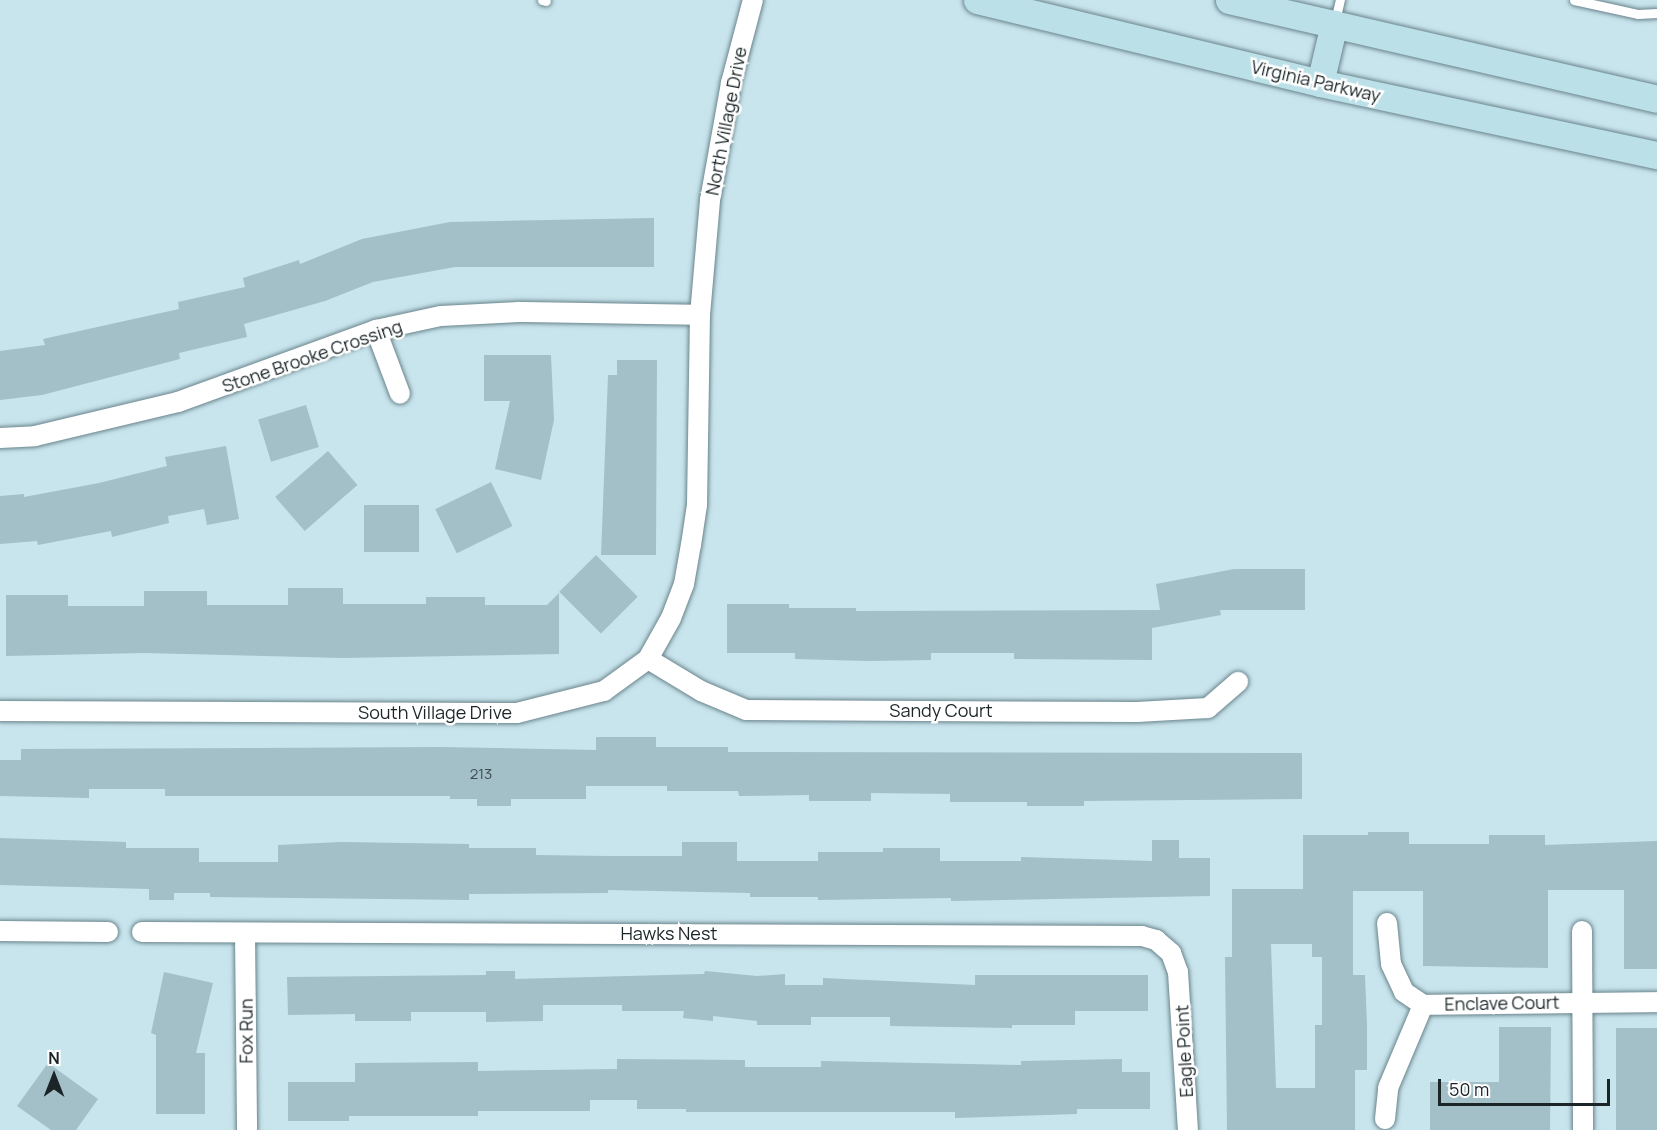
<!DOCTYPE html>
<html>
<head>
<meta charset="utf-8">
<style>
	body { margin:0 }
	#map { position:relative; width:1657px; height:1130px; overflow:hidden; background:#c8e4ec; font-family:Manrope,sans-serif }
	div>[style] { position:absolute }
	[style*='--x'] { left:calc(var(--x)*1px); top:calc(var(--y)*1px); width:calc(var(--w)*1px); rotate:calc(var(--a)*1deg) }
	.building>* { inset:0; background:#a3bfc7; transform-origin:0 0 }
	.roads { filter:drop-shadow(0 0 2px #6a848c) drop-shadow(0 0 2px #6a848c) }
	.lane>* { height:9px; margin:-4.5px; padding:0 4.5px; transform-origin:4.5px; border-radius:4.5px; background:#fff }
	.street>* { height:20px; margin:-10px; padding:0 10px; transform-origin:10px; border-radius:10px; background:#fff }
	.secondary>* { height:27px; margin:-13.5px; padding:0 13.5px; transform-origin:13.5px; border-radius:13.5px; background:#bbe0e8 }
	span { translate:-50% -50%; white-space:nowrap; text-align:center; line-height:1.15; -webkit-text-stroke:5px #fff; paint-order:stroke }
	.number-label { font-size:15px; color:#3d4c50 }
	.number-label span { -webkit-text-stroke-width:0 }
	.street-label { font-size:18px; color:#1b2528 }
	.north { position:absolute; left:24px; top:1046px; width:60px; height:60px; -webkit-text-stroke:4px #fff; paint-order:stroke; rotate:0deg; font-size:16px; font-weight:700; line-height:24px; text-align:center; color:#1b2528 }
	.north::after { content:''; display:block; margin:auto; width:21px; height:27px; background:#1b2528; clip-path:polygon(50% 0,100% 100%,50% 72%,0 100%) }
	.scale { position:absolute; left:1438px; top:1079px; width:172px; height:27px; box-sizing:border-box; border:3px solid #1b2528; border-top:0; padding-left:8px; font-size:18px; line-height:21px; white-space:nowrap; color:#1b2528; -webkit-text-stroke:4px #fff; paint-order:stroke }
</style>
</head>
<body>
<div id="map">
	<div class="building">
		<i style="clip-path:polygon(654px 218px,654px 267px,455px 267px,373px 282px,325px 301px,244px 324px,247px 337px,179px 353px,180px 359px,42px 395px,0 400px,0 351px,45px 345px,43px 339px,179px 309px,178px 302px,245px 287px,243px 278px,299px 260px,300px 264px,362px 239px,450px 222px)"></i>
		<i style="clip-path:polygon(484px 355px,551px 355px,554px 420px,541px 480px,495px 469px,510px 401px,484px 401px)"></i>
		<i style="clip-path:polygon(617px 360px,657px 360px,656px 555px,601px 555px,608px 375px,617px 375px)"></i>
		<i style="left:306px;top:405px;width:44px;height:50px;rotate:73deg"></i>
		<i style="clip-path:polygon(226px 446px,239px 519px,207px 525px,204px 509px,168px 516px,169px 523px,112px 537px,111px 531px,38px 545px,37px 541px,0 544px,0 496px,24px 494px,24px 497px,99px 483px,167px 466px,165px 457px)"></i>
		<i style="left:328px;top:451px;width:45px;height:70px;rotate:49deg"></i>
		<i style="left:491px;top:482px;width:49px;height:62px;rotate:64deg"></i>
		<i style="left:364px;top:505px;width:55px;height:47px"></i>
		<i style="left:596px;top:555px;width:59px;height:52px;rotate:45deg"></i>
		<i style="clip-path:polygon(1234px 569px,1305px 569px,1305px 610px,1220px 610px,1221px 615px,1152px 628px,1152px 660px,1014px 659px,1014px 653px,931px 653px,931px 660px,868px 661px,795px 659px,795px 653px,727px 653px,727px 604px,789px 604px,789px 608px,856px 608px,856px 611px,1160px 610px,1156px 584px)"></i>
		<i style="clip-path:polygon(288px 588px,343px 588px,343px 604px,426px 604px,426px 597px,485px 597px,485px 605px,547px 605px,559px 593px,559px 654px,343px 658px,144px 653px,6px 656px,6px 595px,68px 595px,68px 606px,144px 606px,144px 591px,207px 591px,207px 605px,288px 605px)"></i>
		<i style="clip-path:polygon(596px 737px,656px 737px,656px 747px,728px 747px,728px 752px,1302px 753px,1302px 799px,1084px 801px,1084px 806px,1027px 806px,1027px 802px,950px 802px,950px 794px,871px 793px,871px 801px,809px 801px,809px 795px,739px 796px,738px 791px,667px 791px,667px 786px,586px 786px,586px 799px,511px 799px,511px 806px,477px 806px,477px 799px,450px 799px,450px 796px,165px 796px,165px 789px,89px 789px,89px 798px,0 796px,0 760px,21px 760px,21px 749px,441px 747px,596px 750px)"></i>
		<i style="clip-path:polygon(evenodd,1368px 832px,1409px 832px,1409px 844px,1489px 844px,1489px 835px,1545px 835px,1545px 845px,1657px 841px,1657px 969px,1624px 969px,1624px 890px,1548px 890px,1548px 968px,1423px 966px,1423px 891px,1353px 891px,1353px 975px,1365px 975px,1367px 1025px,1367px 1070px,1355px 1070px,1355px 1130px,1227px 1130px,1225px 957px,1232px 957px,1232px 889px,1303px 889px,1303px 835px,1368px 835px,1368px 832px,1271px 944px,1312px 944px,1312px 957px,1322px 957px,1322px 1025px,1315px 1025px,1315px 1088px,1276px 1088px,1271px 944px)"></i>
		<i style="clip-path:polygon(0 838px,126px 842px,126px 848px,199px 848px,199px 862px,278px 862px,278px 845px,341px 842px,469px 844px,469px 848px,536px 848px,536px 855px,608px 856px,682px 856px,682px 842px,737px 842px,737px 861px,818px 861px,818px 852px,883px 852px,883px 848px,940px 848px,940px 861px,1021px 861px,1021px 857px,1152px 861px,1152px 840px,1179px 840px,1179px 858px,1210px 858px,1210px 896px,951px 901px,951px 898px,818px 900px,818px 897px,750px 897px,750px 893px,608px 890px,608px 893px,469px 894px,469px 900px,210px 897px,210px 893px,174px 893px,174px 900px,149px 900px,149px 889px,0 885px)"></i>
		<i style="clip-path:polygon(486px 971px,515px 971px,515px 979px,704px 974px,705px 971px,757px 976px,785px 974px,785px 985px,823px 985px,823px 978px,975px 985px,975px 975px,1148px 975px,1148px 1011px,1075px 1011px,1075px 1025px,1012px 1025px,1012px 1028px,890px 1026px,890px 1017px,811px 1017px,811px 1025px,757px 1025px,757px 1021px,713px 1016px,713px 1021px,683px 1018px,684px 1011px,622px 1011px,622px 1005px,543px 1005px,543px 1021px,486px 1022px,486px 1012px,411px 1012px,411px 1021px,355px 1021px,355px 1014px,288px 1015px,287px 977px,486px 975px)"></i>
		<i style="clip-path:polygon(164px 972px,213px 983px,196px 1053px,205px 1053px,205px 1114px,156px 1114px,156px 1035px,151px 1033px)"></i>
		<i style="clip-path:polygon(1499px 1027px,1551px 1027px,1550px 1130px,1430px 1130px,1430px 1082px,1499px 1082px)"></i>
		<i style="left:1616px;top:1028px;width:41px;height:102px"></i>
		<i style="clip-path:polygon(617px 1059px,745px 1060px,745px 1067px,821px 1067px,821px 1061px,1021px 1065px,1021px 1061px,1122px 1059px,1122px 1072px,1150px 1072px,1150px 1109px,1077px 1109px,1077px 1114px,955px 1118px,955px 1112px,686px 1112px,686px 1109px,637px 1109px,637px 1100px,590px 1100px,590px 1111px,478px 1111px,478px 1116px,349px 1116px,349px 1121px,288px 1121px,288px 1082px,355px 1082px,355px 1063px,478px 1062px,478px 1071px,617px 1069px)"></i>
		<i style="clip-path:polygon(48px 1063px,98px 1099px,76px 1130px,51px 1130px,17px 1106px)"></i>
	</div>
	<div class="roads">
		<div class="lane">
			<i style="--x:542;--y:0;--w:4;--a:14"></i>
			<i style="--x:1574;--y:0;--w:66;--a:12.3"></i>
			<i style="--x:1638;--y:14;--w:19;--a:-3"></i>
			<i style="--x:1335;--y:21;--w:22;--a:-77"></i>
		</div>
		<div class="street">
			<i style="--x:376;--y:330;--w:68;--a:69.4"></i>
			<i style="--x:0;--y:438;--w:35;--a:-3"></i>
			<i style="--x:35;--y:436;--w:147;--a:-13.4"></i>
			<i style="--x:178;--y:402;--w:211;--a:-20"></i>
			<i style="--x:376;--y:330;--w:66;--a:-12.2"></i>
			<i style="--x:441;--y:316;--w:78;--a:-2.9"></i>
			<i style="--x:519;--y:312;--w:181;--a:0.9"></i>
			<i style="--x:648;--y:659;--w:62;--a:31.1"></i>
			<i style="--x:701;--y:691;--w:49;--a:22.9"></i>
			<i style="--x:746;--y:710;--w:391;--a:0.3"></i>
			<i style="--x:1137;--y:712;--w:71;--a:-3.2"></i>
			<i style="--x:1208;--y:708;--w:40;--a:-41"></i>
			<i style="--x:0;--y:711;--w:517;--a:0.22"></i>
			<i style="--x:517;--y:713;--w:90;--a:-14.2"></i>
			<i style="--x:604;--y:691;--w:54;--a:-36"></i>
			<i style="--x:648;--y:659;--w:47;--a:-60.7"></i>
			<i style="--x:671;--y:618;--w:36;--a:-69"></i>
			<i style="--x:684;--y:584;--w:40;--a:-80"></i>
			<i style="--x:691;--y:545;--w:40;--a:-81.5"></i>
			<i style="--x:697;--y:505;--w:190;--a:-89.1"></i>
			<i style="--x:700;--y:315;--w:115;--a:-85"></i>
			<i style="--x:710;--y:200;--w:119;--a:-79.8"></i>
			<i style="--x:731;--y:83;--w:86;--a:-75.2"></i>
			<i style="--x:1387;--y:923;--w:41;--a:84.4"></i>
			<i style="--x:1391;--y:964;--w:31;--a:65"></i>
			<i style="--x:1404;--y:992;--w:23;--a:34"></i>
			<i style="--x:0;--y:931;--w:108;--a:0.5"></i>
			<i style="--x:1582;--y:931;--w:199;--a:89.7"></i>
			<i style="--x:142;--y:932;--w:1000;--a:0.23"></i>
			<i style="--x:1142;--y:936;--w:15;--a:16"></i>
			<i style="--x:1156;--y:940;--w:20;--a:41"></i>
			<i style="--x:1171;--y:953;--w:20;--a:70"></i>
			<i style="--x:1178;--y:972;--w:158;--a:86.4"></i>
			<i style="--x:245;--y:933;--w:197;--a:89.4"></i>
			<i style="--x:1385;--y:1119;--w:31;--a:-84"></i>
			<i style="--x:1388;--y:1088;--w:90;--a:-67.1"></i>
			<i style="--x:1423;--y:1005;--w:234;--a:-0.7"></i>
		</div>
		<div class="secondary">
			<i style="--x:977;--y:0;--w:353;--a:13.6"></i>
			<i style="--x:1320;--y:83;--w:345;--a:12.1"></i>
			<i style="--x:1229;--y:0;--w:439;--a:13"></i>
			<i style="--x:1320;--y:83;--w:61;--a:-76.7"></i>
		</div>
	</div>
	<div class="number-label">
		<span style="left:481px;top:774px">213</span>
	</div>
	<div class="street-label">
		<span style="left:1316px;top:81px;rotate:13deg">Virginia Parkway</span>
		<span style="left:726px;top:121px;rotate:-79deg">North Village Drive</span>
		<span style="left:312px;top:356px;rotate:-19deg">Stone Brooke Crossing</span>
		<span style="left:941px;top:710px">Sandy Court</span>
		<span style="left:435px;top:712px">South Village Drive</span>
		<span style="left:669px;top:933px">Hawks Nest</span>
		<span style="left:1502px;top:1003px;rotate:-1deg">Enclave Court</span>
		<span style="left:246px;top:1031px;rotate:-90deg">Fox Run</span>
		<span style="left:1184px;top:1051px;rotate:-93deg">Eagle Point</span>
	</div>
	<div class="north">N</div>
	<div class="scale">50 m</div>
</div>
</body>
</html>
